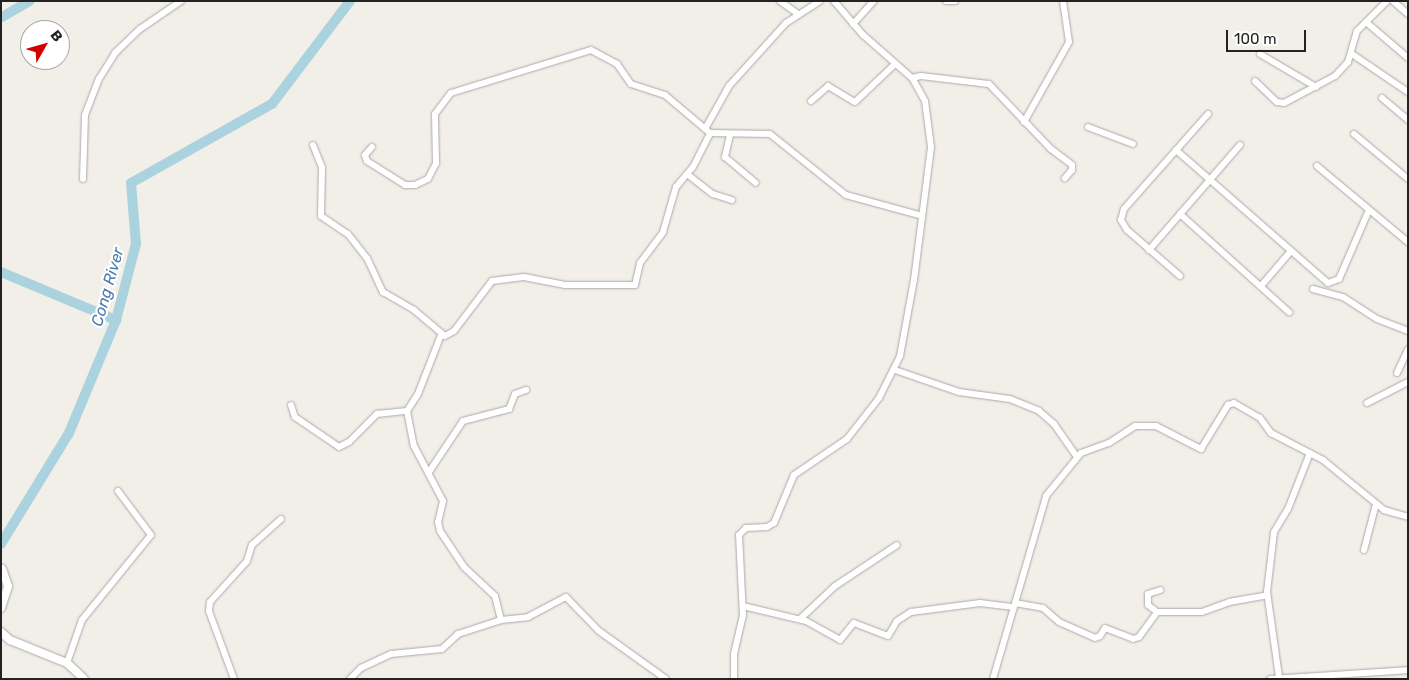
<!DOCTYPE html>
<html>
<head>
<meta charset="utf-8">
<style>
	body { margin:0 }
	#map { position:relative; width:1409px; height:680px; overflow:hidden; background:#f2efe9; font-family:Rubik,sans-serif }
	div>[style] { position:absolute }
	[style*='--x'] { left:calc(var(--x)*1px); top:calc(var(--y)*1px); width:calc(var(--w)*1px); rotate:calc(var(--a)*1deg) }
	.river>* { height:10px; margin:-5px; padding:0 5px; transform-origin:5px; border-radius:5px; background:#aad3df }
	.roads { filter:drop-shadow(0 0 1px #a9a9a9) drop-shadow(0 0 1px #a9a9a9) }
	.minor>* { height:6px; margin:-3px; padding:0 3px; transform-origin:3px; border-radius:3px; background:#fff }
	.tertiary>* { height:8px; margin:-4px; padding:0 4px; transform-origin:4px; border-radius:4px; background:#fff }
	span { translate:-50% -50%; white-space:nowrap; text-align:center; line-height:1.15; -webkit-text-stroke:4.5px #fff; paint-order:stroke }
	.water-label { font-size:16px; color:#4a7aab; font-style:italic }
	.frame { position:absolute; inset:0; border:2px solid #222; pointer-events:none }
	.north { position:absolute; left:20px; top:20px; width:50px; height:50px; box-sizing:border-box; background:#fff; border:1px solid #a7a7a7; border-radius:50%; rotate:52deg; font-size:14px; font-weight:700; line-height:20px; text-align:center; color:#222 }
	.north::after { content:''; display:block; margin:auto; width:18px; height:22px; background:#d40000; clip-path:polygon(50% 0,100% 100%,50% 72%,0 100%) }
	.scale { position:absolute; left:1226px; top:30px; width:80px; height:22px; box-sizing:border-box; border:2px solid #222; border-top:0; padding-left:6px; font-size:15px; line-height:18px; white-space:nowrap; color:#222; -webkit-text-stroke:4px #fff; paint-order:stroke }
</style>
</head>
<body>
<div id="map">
	<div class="river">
		<i style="--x:2;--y:17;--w:32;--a:-30"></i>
		<i style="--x:1;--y:272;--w:125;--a:22.7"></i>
		<i style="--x:1;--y:544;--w:130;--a:-58.5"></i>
		<i style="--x:69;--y:433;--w:122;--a:-67.4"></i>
		<i style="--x:116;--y:320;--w:79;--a:-75.3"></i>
		<i style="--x:136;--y:244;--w:61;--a:-94.7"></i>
		<i style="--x:131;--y:183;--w:162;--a:-29.3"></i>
		<i style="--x:272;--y:104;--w:129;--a:-52.9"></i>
	</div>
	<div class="roads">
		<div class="minor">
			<i style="--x:780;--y:1;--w:22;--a:36"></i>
			<i style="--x:946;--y:1;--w:9;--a:0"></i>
			<i style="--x:1393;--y:1;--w:20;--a:41"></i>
			<i style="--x:1366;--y:22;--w:55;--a:40.6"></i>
			<i style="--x:853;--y:24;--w:31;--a:-48"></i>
			<i style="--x:1260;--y:54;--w:65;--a:30.5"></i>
			<i style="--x:1352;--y:54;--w:68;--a:34.2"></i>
			<i style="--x:912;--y:78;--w:9;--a:-13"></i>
			<i style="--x:921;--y:76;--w:68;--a:6.7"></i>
			<i style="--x:989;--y:84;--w:90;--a:46.4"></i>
			<i style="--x:1051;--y:149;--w:26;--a:37"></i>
			<i style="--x:1072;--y:165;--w:5;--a:90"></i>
			<i style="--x:1072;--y:170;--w:11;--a:131"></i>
			<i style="--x:1255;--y:81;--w:30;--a:44"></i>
			<i style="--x:1277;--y:102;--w:7;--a:8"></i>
			<i style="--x:1284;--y:103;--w:58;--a:-27.9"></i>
			<i style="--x:1335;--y:76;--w:19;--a:-47"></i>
			<i style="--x:1348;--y:62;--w:32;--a:-74"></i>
			<i style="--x:1357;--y:31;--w:42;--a:-45"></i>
			<i style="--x:1382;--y:98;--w:34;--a:40"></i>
			<i style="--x:811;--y:101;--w:23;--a:-41"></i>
			<i style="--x:828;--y:86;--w:31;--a:31"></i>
			<i style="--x:855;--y:102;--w:55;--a:-43.5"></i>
			<i style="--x:1024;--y:122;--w:92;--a:-60.6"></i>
			<i style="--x:1069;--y:42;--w:41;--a:-98.3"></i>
			<i style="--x:1088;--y:127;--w:48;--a:20.7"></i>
			<i style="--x:705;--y:129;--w:49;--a:-60.8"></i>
			<i style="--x:729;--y:86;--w:85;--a:-47.9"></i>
			<i style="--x:786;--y:23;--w:40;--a:-32.9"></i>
			<i style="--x:1354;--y:134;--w:70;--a:39.8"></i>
			<i style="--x:730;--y:135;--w:23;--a:103"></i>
			<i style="--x:725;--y:157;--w:40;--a:40"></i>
			<i style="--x:313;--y:145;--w:24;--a:68"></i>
			<i style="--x:322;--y:167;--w:49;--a:91.2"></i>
			<i style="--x:321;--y:216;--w:32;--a:34"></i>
			<i style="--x:348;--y:234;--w:31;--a:52"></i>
			<i style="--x:367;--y:258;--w:38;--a:65"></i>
			<i style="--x:383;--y:292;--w:36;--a:30"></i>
			<i style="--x:414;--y:310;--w:40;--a:40"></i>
			<i style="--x:445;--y:336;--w:10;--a:-29"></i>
			<i style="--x:454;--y:331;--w:63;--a:-52.8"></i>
			<i style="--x:492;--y:281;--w:32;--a:-7"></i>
			<i style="--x:524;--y:277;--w:42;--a:11"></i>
			<i style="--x:565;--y:285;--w:70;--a:0"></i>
			<i style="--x:635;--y:285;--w:23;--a:-77"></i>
			<i style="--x:640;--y:263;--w:39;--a:-53"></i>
			<i style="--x:663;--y:232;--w:47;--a:-73.9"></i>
			<i style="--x:676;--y:187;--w:26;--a:-50"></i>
			<i style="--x:693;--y:167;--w:38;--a:-63"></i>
			<i style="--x:372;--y:147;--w:11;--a:131"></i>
			<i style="--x:365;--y:155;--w:6;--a:72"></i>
			<i style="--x:367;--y:161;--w:45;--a:32.3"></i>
			<i style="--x:405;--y:185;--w:10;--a:0"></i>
			<i style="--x:415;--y:185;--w:14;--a:-25"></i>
			<i style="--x:428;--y:179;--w:18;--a:-63"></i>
			<i style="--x:436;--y:163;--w:49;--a:-91.2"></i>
			<i style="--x:435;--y:114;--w:26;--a:-53"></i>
			<i style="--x:451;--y:93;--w:146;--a:-17.1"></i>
			<i style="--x:591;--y:50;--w:30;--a:28"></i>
			<i style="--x:617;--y:64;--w:24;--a:55"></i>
			<i style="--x:631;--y:84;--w:36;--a:18"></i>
			<i style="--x:665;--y:95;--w:59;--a:40.2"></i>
			<i style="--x:710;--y:133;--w:60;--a:1"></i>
			<i style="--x:770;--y:134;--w:97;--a:38.8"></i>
			<i style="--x:846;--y:195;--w:79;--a:15.4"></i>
			<i style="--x:1176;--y:150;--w:202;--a:41.2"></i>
			<i style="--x:1328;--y:283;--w:12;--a:-20"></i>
			<i style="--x:1339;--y:279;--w:75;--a:-66.5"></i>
			<i style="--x:1317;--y:166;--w:119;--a:39.9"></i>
			<i style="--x:687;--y:174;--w:33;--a:38"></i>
			<i style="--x:713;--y:194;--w:20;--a:18"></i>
			<i style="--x:83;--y:179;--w:64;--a:-88.2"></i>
			<i style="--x:85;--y:115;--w:39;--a:-69"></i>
			<i style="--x:99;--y:79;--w:31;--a:-58"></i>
			<i style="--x:115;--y:53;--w:35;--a:-44"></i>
			<i style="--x:140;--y:29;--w:50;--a:-34.3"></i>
			<i style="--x:1180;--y:214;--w:147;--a:42"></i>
			<i style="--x:1149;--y:250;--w:139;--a:-49.1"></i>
			<i style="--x:1180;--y:276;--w:70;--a:-139"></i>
			<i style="--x:1127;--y:230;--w:12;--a:-121"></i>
			<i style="--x:1121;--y:220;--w:11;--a:-75"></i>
			<i style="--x:1124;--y:209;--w:127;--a:-48.5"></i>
			<i style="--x:1261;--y:286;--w:46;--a:-49.4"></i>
			<i style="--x:1313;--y:289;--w:31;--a:15"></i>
			<i style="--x:1343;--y:297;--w:40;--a:32.9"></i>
			<i style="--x:1377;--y:319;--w:33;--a:21"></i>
			<i style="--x:441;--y:335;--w:63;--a:111.3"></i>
			<i style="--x:418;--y:394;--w:20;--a:123"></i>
			<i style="--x:407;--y:411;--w:36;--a:79"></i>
			<i style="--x:414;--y:446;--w:62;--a:62.2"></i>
			<i style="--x:443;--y:501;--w:22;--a:103"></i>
			<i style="--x:438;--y:522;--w:9;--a:77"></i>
			<i style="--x:440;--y:531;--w:43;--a:56.3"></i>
			<i style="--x:464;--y:567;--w:42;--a:43.1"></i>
			<i style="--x:495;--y:596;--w:25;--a:76"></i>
			<i style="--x:895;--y:370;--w:68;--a:19"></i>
			<i style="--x:959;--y:392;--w:51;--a:7.8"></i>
			<i style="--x:1010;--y:399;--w:31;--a:22"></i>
			<i style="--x:1039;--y:411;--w:20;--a:41"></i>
			<i style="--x:1054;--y:424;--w:40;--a:55.1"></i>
			<i style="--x:1397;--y:373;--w:26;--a:-65"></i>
			<i style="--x:1367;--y:403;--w:46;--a:-27.1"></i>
			<i style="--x:291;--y:405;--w:13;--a:72"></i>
			<i style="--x:295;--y:417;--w:53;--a:34.3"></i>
			<i style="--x:339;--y:447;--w:11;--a:-27"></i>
			<i style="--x:349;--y:442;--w:40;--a:-45"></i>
			<i style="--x:377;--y:414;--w:30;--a:-6"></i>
			<i style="--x:429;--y:472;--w:61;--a:-56.3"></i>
			<i style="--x:463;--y:421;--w:48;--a:-14.6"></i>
			<i style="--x:509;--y:409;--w:16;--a:-68"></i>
			<i style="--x:515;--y:394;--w:12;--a:-20"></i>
			<i style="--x:1364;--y:550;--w:48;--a:-75.4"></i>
			<i style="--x:1015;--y:603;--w:28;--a:10"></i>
			<i style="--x:1043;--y:608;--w:21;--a:41"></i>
			<i style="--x:1059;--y:622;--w:39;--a:24"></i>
			<i style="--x:1095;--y:638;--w:5;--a:-22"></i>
			<i style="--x:1100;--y:636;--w:9;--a:-58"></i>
			<i style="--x:1105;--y:628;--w:30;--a:21"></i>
			<i style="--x:1133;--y:639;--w:6;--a:-18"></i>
			<i style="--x:1139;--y:637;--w:31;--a:-54"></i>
			<i style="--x:1157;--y:612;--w:11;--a:-142"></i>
			<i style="--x:1148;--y:605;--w:11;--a:-90"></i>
			<i style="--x:1148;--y:594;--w:13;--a:-18"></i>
			<i style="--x:743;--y:606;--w:65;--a:13.4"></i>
			<i style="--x:806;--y:621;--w:39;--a:29"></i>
			<i style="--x:840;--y:640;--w:22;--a:-51"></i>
			<i style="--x:854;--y:623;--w:36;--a:21"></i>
			<i style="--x:888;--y:636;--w:17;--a:-59"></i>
			<i style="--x:897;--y:621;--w:17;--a:-33"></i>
			<i style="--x:911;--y:612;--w:70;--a:-7.4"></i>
			<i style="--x:980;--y:603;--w:34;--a:7"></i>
			<i style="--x:1157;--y:612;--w:45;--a:0"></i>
			<i style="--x:1202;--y:612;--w:29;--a:-20"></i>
			<i style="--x:1229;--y:602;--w:39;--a:-10"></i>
			<i style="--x:800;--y:619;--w:48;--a:-43.3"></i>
			<i style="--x:835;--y:586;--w:74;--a:-33.5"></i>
			<i style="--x:67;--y:663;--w:46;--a:-70.8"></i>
			<i style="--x:82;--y:620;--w:109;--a:-50.9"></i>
			<i style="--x:151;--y:535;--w:55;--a:-126.9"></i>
			<i style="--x:1279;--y:677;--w:86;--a:-98"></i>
			<i style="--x:1267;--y:592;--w:60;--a:-83.3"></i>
			<i style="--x:1274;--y:532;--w:27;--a:-59"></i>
			<i style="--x:1288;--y:509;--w:60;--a:-68.6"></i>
			<i style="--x:234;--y:679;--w:72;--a:-110.2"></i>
			<i style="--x:209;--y:611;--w:9;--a:-84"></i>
			<i style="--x:210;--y:602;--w:55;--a:-47.9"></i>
			<i style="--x:247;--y:561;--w:17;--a:-73"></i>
			<i style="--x:252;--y:545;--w:39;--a:-42"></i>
			<i style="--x:350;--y:679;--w:16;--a:-45"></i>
			<i style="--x:361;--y:668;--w:33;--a:-25"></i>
			<i style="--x:391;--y:654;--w:51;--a:-5.6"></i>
			<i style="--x:442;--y:649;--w:22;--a:-43"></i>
			<i style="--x:458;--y:634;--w:45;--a:-18"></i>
			<i style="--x:501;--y:620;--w:27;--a:-6"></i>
			<i style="--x:528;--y:617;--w:43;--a:-27.8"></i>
			<i style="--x:566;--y:597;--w:47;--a:45.9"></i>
			<i style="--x:599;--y:631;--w:82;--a:35.6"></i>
			<i style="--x:734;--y:679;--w:25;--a:-90"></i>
			<i style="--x:734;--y:654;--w:39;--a:-77"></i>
			<i style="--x:743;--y:616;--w:81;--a:-92.8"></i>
			<i style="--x:739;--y:535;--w:10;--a:-45"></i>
			<i style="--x:746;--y:528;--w:21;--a:-3"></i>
			<i style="--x:767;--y:527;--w:8;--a:-30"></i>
			<i style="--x:774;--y:523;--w:52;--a:-67.4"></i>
			<i style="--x:794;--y:475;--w:64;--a:-34.2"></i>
			<i style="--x:847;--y:439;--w:52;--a:-52"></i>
			<i style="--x:879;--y:398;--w:47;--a:-63.4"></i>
			<i style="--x:900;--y:356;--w:77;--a:-79.6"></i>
			<i style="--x:914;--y:280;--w:134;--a:-82.7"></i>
			<i style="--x:931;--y:147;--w:46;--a:-97.4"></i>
			<i style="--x:925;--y:101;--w:26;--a:-119"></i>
			<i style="--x:912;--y:78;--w:65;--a:-138.7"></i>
			<i style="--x:863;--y:35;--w:45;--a:-130.5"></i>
			<i style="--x:993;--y:679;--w:191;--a:-73.8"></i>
			<i style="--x:1046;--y:496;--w:55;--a:-50.9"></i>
			<i style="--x:1081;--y:453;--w:30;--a:-20"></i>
			<i style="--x:1109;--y:443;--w:31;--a:-33"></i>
			<i style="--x:1135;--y:426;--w:21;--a:0"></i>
			<i style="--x:1156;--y:426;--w:51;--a:27.1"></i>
			<i style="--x:1201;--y:449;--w:52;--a:-58.5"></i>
			<i style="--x:1228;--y:405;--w:6;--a:-18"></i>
			<i style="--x:1234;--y:403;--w:30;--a:30"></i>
			<i style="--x:1260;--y:418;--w:19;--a:54"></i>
			<i style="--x:1271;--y:433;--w:59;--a:27.4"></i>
			<i style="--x:1323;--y:460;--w:79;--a:39.3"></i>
			<i style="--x:1384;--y:510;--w:25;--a:16"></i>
			<i style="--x:1270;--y:679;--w:138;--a:-3.7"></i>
		</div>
		<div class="tertiary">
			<i style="--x:1;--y:608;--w:23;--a:-72"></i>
			<i style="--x:8;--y:586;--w:18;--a:-109"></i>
			<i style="--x:1;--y:632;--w:12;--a:42"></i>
			<i style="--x:10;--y:640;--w:61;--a:22"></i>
			<i style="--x:67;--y:663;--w:23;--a:43"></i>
		</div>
	</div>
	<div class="water-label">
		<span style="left:108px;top:287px;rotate:-74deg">Cong River</span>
	</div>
	<div class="frame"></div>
	<div class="north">B</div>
	<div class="scale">100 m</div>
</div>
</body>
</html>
